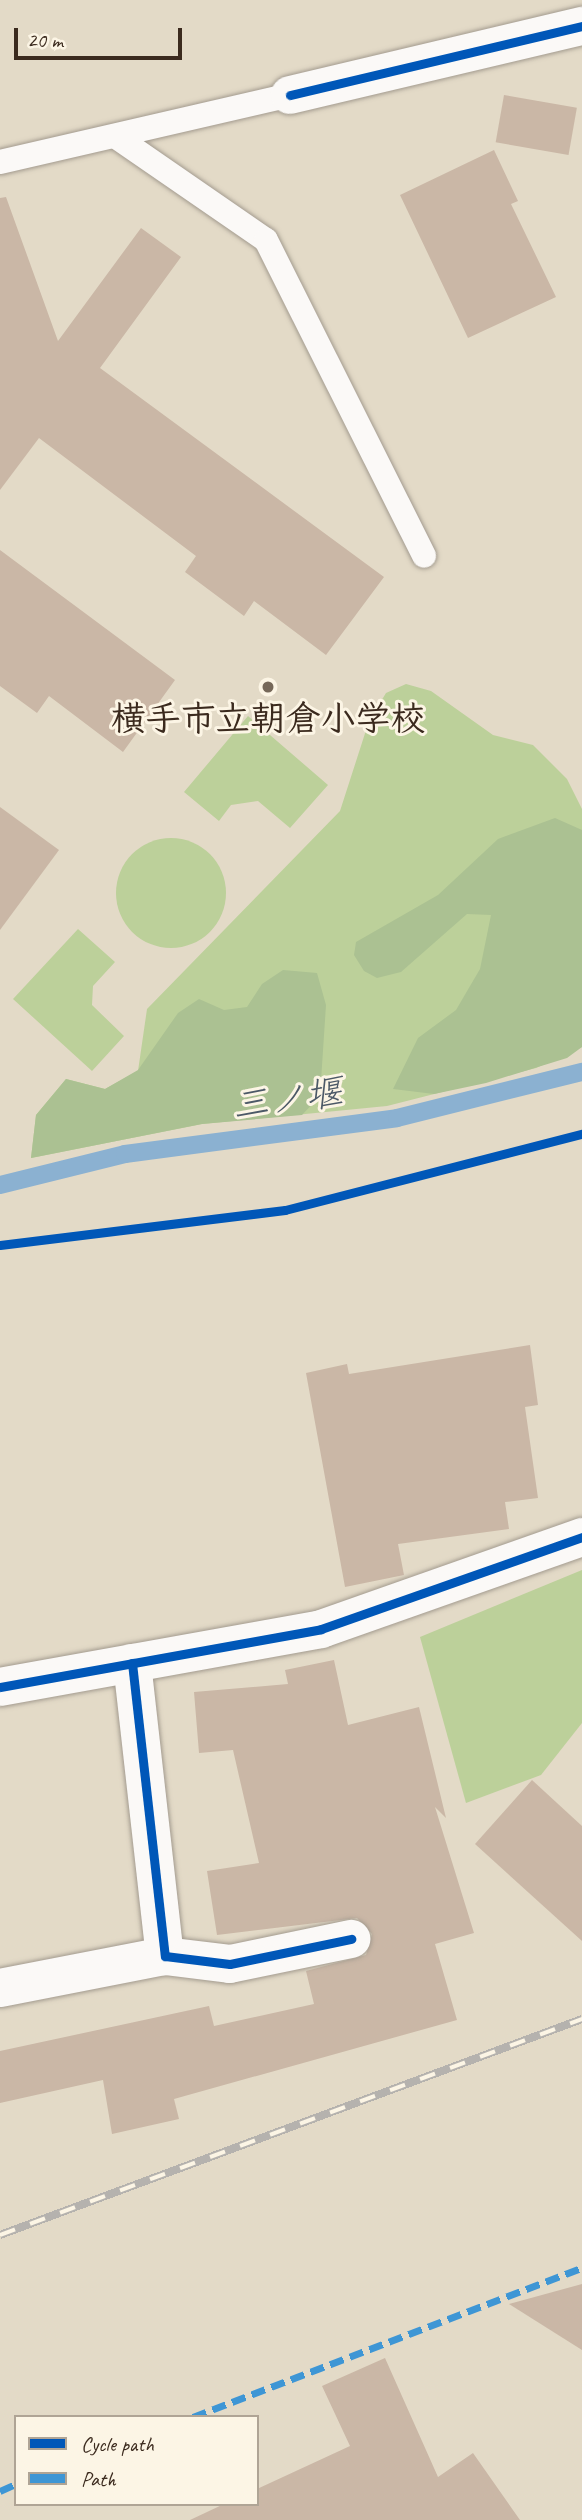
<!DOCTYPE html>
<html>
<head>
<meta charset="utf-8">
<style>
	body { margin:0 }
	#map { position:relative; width:582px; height:2520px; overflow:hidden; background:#e3dac7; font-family:Caveat,"Klee One",sans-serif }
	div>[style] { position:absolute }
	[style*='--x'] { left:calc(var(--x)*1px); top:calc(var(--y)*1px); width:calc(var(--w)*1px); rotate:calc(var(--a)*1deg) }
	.green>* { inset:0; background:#bcd09a }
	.round { border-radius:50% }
	.forest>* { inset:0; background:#abc192 }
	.stream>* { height:18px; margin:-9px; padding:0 9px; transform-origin:9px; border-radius:9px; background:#8bb1d1 }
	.building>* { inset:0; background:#cab7a6; transform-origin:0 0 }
	.roads { filter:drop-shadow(0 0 2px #a39b8f) drop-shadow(0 0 2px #a39b8f) }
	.service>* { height:24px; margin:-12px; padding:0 12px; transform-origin:12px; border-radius:12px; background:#fbf9f7 }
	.minor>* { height:38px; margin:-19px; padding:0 19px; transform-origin:19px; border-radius:19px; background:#fbf9f7 }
	.rail>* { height:8px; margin-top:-4px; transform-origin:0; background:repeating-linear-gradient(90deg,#fcf5e5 0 16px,#b5b2ae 0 32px); box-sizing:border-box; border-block:2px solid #b5b2ae }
	.quiet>* { height:7px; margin-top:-3.5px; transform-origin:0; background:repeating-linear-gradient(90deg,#3e96d5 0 14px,transparent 0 21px) }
	.cycleway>* { height:9px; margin:-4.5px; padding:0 4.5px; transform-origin:4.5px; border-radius:4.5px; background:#0057b8 }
	.dots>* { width:19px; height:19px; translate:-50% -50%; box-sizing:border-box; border:4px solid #fcf5e5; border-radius:50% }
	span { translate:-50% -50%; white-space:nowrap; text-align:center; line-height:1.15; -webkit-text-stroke:6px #fcf5e5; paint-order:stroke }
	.poi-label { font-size:35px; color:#3b2a1e; font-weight:700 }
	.water-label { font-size:37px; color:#4c5967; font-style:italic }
	.legend { position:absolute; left:14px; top:2415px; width:245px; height:91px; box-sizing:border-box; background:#fcf5e5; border:2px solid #afa495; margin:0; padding:9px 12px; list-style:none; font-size:21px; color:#3b2a1e }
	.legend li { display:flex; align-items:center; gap:14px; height:35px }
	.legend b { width:35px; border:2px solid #afa495 }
	.scale { position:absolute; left:14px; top:28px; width:168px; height:32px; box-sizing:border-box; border:4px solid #3b2a1e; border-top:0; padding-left:9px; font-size:21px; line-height:24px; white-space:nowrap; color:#3b2a1e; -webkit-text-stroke:5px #fcf5e5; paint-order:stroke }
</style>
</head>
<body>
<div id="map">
	<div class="green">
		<i style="clip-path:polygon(406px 684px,431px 691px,493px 735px,533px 745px,567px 779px,582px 809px,582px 1047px,536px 1068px,387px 1106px,202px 1124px,31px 1158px,36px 1115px,66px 1079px,105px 1089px,138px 1071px,147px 1009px,340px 811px,369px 721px,386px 693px)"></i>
		<i style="clip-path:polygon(248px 716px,328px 785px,290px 828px,258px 801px,231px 805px,219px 821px,184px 792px)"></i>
		<i class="round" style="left:116px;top:838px;width:110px;height:110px"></i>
		<i style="clip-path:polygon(78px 929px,115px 962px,93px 986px,92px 1005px,124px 1036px,92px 1071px,13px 999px)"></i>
		<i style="clip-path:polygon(582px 1570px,582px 1723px,541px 1775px,466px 1803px,420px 1637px)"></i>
	</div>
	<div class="forest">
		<i style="clip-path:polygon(555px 818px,582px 830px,582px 1047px,567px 1058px,486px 1083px,434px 1094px,393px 1089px,418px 1038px,456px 1010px,480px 969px,491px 915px,467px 914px,401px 972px,377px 978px,364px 971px,354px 955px,356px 942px,438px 895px,498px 839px)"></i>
		<i style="clip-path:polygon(283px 970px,317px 973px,326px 1005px,320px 1096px,302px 1115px,202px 1124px,31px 1158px,36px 1115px,66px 1079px,105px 1089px,138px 1070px,178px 1013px,199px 999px,224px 1010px,247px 1007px,262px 984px)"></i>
	</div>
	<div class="stream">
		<i style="--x:0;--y:1185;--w:129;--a:-13.9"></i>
		<i style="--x:125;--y:1154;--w:274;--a:-7.5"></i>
		<i style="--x:397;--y:1118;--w:191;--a:-14"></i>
	</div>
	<div class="building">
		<i style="left:504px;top:95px;width:74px;height:48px;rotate:10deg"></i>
		<i style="clip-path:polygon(494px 150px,518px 201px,511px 204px,556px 297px,468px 338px,400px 195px)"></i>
		<i style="clip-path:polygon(6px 197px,58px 341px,141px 228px,181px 257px,100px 368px,384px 577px,326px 655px,254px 601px,244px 616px,185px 572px,196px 556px,39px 438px,0 490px,0 198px)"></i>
		<i style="clip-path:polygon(0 550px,175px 680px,123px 752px,49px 696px,37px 713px,0 686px)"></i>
		<i style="clip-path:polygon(0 807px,59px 850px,0 930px)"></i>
		<i style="clip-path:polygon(530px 1345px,538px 1405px,525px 1407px,538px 1498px,505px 1502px,509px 1529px,398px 1544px,404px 1575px,345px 1587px,306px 1373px,347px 1364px,349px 1374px)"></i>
		<i style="clip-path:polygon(334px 1660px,348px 1725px,419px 1707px,446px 1818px,435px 1807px,474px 1933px,435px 1944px,457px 2020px,174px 2099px,179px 2119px,112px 2134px,103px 2080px,0 2103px,0 2051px,209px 2006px,214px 2026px,314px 2004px,306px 1971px,366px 1955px,372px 1934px,357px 1918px,217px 1935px,207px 1871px,259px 1863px,233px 1750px,199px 1753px,194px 1692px,288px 1684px,285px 1670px)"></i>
		<i style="clip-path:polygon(532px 1780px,582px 1826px,582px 1941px,475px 1844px)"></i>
		<i style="clip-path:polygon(582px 2284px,582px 2350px,509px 2304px)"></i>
		<i style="clip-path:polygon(385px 2358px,438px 2477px,473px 2453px,520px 2520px,190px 2520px,224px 2504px,257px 2504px,257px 2489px,350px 2446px,322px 2386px)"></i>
	</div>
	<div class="roads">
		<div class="service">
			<i style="--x:115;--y:136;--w:183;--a:34.6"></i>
			<i style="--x:266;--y:240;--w:353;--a:63.4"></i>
			<i style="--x:0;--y:162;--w:298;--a:-13"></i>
		</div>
		<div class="minor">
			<i style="--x:290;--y:95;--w:300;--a:-13.3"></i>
			<i style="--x:132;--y:1663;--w:295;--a:83.6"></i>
			<i style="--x:165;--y:1956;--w:65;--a:7"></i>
			<i style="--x:230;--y:1964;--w:124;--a:-11.7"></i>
			<i style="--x:0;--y:1687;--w:326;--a:-10.2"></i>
			<i style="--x:321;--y:1629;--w:277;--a:-19.4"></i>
			<i style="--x:0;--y:1988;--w:168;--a:-11"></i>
		</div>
	</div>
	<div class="rail">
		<i style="--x:0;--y:2235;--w:621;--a:-20.36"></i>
	</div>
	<div class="quiet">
		<i style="--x:193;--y:2417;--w:417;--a:-21"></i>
		<i style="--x:0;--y:2491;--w:17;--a:-24"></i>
	</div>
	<div class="cycleway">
		<i style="--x:290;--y:95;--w:300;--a:-13.3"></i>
		<i style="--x:0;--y:1245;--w:287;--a:-7"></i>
		<i style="--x:285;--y:1210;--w:307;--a:-14.4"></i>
		<i style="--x:132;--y:1663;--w:295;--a:83.6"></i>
		<i style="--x:165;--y:1956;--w:65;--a:7"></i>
		<i style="--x:230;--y:1964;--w:124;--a:-11.7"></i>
		<i style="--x:0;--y:1687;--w:326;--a:-10.2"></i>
		<i style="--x:321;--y:1629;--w:277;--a:-19.4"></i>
	</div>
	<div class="dots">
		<i style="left:268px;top:687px;background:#766859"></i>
	</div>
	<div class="poi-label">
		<span style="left:268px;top:719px">横手市立朝倉小学校</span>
	</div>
	<div class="water-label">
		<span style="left:287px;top:1099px;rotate:-8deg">三ノ堰</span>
	</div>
	<ul class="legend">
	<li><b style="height:9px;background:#0057b8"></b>Cycle path</li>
	<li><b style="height:9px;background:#3e96d5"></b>Path</li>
	</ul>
	<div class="scale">20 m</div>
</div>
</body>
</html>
